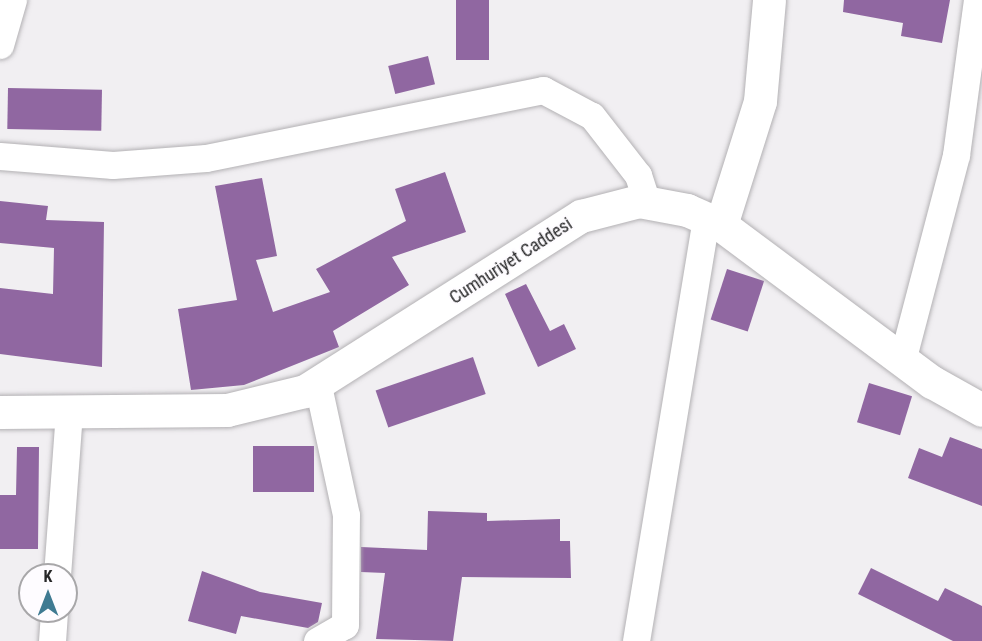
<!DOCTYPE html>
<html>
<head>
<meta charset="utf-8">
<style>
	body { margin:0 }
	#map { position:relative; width:982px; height:641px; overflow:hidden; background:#f1eff2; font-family:"Roboto Condensed",sans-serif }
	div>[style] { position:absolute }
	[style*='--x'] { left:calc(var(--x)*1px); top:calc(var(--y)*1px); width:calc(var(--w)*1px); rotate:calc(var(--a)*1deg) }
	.building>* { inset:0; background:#9067a1; transform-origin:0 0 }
	.roads { filter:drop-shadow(0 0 2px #b3b1b4) drop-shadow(0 0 2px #b3b1b4) }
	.street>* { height:27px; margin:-13.5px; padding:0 13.5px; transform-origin:13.5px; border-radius:13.5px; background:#fff }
	.secondary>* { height:33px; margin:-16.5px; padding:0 16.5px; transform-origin:16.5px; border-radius:16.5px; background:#fff }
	span { translate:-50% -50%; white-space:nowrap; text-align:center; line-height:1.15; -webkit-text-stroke:4.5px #fefcff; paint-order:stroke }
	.street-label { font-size:18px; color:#272728 }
	.north { position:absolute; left:18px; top:563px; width:60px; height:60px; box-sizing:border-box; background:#fefcff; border:2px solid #a8a7a9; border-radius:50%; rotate:0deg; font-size:16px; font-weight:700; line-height:24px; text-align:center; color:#272728 }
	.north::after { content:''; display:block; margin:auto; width:21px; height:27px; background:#3f7b92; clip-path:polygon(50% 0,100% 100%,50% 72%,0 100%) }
</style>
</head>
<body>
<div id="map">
	<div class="building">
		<i style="left:456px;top:0;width:33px;height:60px"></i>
		<i style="clip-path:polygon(844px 0,950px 0,942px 43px,901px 36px,903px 23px,843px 12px)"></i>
		<i style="left:428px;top:56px;width:29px;height:41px;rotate:76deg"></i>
		<i style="left:8px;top:88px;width:94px;height:41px;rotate:1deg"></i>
		<i style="clip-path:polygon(445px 172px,466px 232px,392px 257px,409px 285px,333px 331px,339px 347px,244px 385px,191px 390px,178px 309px,237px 300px,215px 186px,262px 178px,277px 256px,256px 260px,273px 312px,330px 292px,316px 269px,406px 221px,395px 189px)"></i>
		<i style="clip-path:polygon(0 201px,48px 206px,46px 220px,104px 222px,102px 367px,0 354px,0 288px,53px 294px,54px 248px,0 243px)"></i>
		<i style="left:727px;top:269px;width:39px;height:53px;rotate:18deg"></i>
		<i style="clip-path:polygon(526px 284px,550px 331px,564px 324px,576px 349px,538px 367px,505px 294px)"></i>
		<i style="left:473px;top:357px;width:39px;height:103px;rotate:71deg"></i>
		<i style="left:869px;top:383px;width:45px;height:41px;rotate:17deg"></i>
		<i style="clip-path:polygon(950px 437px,982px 449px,982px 506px,908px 478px,919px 448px,942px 457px)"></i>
		<i style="left:253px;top:446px;width:61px;height:46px"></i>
		<i style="clip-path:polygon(17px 447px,39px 447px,38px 549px,0 549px,0 495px,16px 495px)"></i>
		<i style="clip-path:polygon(428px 511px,487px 513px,487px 521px,560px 519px,560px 541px,570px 541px,571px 578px,462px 577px,453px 641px,376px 639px,385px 573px,361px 572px,361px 547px,427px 550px)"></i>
		<i style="clip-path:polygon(871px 568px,938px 601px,945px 588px,982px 606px,982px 641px,953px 641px,858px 594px)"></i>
		<i style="clip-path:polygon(202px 571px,260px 592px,322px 603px,318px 622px,308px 628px,241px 616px,236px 634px,188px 621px)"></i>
	</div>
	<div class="roads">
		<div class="street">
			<i style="--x:0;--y:45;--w:47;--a:-73.9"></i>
			<i style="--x:0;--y:156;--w:113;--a:4.6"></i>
			<i style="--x:113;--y:165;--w:93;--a:-4.3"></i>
			<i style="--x:206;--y:158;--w:344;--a:-11.4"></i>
			<i style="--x:543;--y:90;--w:55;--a:28"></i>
			<i style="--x:592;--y:116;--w:75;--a:52.1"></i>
			<i style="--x:638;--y:175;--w:28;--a:72"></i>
			<i style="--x:902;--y:361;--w:213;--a:-75.3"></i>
			<i style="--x:956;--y:155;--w:156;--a:-82.3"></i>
			<i style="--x:57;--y:575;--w:164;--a:-85.8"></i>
			<i style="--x:52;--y:641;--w:30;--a:-86"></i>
			<i style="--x:317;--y:641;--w:32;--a:-30"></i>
			<i style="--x:345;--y:625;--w:110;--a:-89.5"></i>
			<i style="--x:346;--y:515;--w:133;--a:-102.2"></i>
			<i style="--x:636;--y:641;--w:428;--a:-80.6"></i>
		</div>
		<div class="secondary">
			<i style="--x:721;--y:225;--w:130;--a:-72.5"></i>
			<i style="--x:760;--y:101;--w:101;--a:-84.9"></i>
			<i style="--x:0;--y:412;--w:227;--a:-0.5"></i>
			<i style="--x:227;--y:410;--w:80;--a:-13.7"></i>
			<i style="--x:305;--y:391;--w:327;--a:-32.4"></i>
			<i style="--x:581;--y:216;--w:60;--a:-14.5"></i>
			<i style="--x:639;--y:201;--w:49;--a:10.6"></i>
			<i style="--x:687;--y:210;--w:37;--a:24"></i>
			<i style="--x:721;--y:225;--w:263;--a:36.7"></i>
			<i style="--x:932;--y:382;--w:57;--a:29.2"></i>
		</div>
	</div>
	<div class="street-label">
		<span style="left:511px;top:261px;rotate:-33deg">Cumhuriyet Caddesi</span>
	</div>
	<div class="north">K</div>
</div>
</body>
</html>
